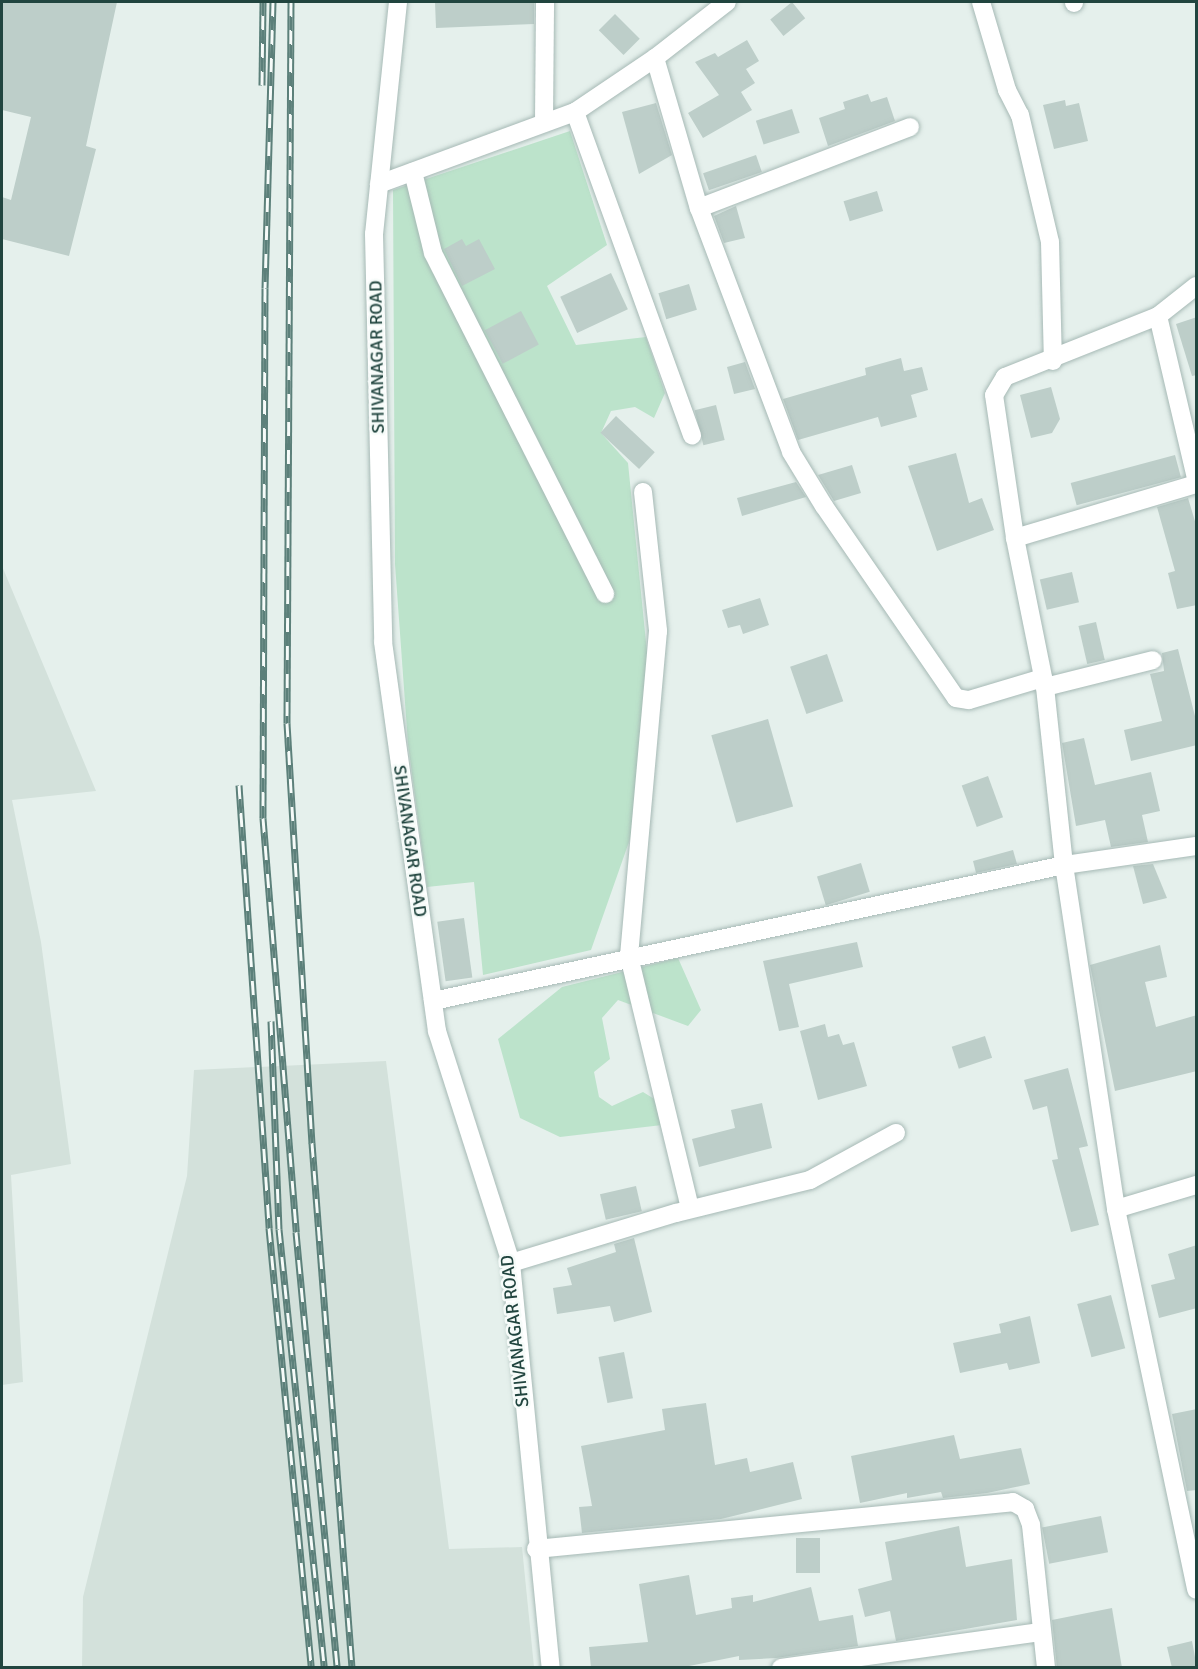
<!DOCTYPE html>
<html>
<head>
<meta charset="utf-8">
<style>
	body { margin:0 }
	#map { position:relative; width:1198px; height:1669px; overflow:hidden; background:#e5f0ec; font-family:Signika,sans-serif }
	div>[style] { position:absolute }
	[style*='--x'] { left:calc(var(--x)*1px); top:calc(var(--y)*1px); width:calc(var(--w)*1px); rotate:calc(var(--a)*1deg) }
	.built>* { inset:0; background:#d3e1db }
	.green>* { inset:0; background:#bce3cb }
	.building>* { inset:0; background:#bdcec9; transform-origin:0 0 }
	.roads { filter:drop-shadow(0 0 2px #a6b9b5) drop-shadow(0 0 2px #a6b9b5) }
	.minor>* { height:18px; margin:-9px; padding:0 9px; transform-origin:9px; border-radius:9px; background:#fff }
	.rail>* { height:7px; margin-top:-3.5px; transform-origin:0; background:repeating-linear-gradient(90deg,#f6fbf9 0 14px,#5c807a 0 28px); box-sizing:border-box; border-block:2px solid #5c807a }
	span { translate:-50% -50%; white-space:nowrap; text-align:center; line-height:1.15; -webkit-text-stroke:5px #f6fbf9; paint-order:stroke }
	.street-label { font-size:18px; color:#21453f }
	.frame { position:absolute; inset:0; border:3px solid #21453f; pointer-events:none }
</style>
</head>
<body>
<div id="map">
	<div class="built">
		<i style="clip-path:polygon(2px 566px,96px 791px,12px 800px,41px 942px,71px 1164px,11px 1175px,23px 1382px,2px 1385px)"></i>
		<i style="clip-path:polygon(386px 1061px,449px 1549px,522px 1547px,534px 1667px,82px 1667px,83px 1597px,187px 1176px,194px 1070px)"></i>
	</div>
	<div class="green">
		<i style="clip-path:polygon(570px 131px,607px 245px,547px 286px,576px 345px,646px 337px,665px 393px,654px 418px,635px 407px,611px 411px,601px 433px,628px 463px,648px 662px,636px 822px,591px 950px,483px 975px,474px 882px,427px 887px,408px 744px,395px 564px,393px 190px)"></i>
		<i style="clip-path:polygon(678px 958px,701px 1010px,688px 1026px,618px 1000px,602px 1018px,610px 1059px,594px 1072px,599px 1097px,612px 1106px,643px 1092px,664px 1105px,662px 1125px,560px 1137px,520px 1118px,498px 1039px,562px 987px)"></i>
	</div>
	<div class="building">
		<i style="clip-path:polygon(2px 2px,117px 2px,86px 146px,96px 149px,69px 256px,2px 239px,2px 197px,11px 200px,31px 117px,2px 110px)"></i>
		<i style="clip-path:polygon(435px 2px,534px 2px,534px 24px,436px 28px)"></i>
		<i style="left:792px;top:2px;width:21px;height:28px;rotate:51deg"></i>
		<i style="left:615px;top:14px;width:35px;height:23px;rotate:45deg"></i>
		<i style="clip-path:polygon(747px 40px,759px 61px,746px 69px,755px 83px,741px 92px,752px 110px,703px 138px,688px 113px,719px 95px,695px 62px,715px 53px,718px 57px)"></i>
		<i style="clip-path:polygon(868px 94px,871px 102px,887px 97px,895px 121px,828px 146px,819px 118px,845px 109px,843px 102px)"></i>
		<i style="clip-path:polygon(1065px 100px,1066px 106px,1079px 103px,1088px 141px,1054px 149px,1043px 105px)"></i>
		<i style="clip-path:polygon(656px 103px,672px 155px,639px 174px,622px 112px)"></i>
		<i style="left:792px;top:109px;width:25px;height:38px;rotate:72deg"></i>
		<i style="left:756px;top:155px;width:18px;height:56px;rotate:71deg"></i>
		<i style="left:877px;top:191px;width:21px;height:35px;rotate:73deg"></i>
		<i style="clip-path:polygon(736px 206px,745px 238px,724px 243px,714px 216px)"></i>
		<i style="clip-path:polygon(462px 239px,466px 246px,479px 239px,495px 269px,462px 286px,444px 249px)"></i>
		<i style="left:611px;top:273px;width:40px;height:56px;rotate:65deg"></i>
		<i style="left:689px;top:284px;width:27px;height:32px;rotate:73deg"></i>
		<i style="left:521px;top:311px;width:38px;height:41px;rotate:62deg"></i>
		<i style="clip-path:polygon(1197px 317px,1197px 375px,1192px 376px,1176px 324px)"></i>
		<i style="clip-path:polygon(901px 358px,904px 371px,922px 367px,928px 390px,911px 395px,917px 417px,881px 427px,878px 417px,798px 440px,783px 399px,866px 375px,865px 368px)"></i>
		<i style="clip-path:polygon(745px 362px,755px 389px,734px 394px,727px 367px)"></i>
		<i style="clip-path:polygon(1051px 387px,1060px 419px,1052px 433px,1031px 438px,1020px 395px)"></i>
		<i style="left:716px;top:405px;width:36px;height:22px;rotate:76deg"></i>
		<i style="left:616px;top:416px;width:53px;height:23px;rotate:43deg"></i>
		<i style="clip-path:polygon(956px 453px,969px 503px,982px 498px,994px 530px,937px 551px,908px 466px)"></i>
		<i style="left:1175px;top:455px;width:23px;height:108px;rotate:75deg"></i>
		<i style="clip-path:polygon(852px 465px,861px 493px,834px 501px,818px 475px)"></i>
		<i style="clip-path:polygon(796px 482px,806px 497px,742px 516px,737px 498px)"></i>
		<i style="clip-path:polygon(1188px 498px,1197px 528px,1197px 605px,1177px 609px,1168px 573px,1175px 571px,1157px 507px)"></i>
		<i style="left:1072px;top:572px;width:31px;height:33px;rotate:77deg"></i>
		<i style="clip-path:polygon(760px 598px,769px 625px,743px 634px,740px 625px,728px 628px,722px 610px)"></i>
		<i style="left:1096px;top:622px;width:39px;height:18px;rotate:77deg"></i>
		<i style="clip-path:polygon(1178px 649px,1197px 724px,1197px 745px,1131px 761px,1124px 730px,1162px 721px,1150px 674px,1164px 671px,1162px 653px)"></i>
		<i style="left:827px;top:654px;width:50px;height:39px;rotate:71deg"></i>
		<i style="left:768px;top:719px;width:91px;height:59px;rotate:74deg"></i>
		<i style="clip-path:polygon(1084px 738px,1095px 785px,1151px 772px,1160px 811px,1142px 815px,1148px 842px,1111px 847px,1105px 820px,1076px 826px,1062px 743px)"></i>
		<i style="left:988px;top:776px;width:44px;height:28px;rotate:70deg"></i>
		<i style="clip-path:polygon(1013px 850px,1017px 864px,976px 873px,973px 861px)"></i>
		<i style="left:861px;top:863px;width:30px;height:46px;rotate:73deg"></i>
		<i style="clip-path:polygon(1153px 864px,1167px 898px,1143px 904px,1133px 866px)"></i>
		<i style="left:464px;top:918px;width:60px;height:27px;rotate:82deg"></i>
		<i style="clip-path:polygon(857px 942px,863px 967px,789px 984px,799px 1027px,779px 1031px,763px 961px)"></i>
		<i style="clip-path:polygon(1160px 945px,1167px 977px,1145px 982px,1156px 1027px,1197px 1015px,1197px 1071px,1115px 1091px,1090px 965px)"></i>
		<i style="clip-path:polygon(825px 1024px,828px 1037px,839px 1034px,843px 1045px,854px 1042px,867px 1086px,818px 1100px,800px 1031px)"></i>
		<i style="left:985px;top:1036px;width:23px;height:35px;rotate:72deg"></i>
		<i style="clip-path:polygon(1068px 1068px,1088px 1146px,1079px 1148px,1099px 1225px,1071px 1232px,1052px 1160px,1058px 1159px,1047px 1106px,1033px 1110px,1024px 1080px)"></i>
		<i style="clip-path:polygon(762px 1103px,772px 1148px,699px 1167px,692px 1139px,735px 1128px,731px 1110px)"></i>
		<i style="left:636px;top:1186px;width:26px;height:37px;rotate:77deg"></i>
		<i style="clip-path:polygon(634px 1238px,652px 1312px,614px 1322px,610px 1306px,557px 1314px,553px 1288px,572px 1285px,567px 1268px,616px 1252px,614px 1244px)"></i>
		<i style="clip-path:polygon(1197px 1245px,1197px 1308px,1159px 1318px,1151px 1285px,1175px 1279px,1168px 1254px)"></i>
		<i style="left:1111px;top:1295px;width:55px;height:35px;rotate:75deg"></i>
		<i style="clip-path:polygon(1030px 1316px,1040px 1363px,1009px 1370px,1007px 1363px,960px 1373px,953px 1343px,1001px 1333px,999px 1324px)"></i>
		<i style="left:624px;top:1352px;width:47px;height:26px;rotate:79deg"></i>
		<i style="clip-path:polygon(706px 1403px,715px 1465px,747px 1458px,750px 1472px,793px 1462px,802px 1499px,721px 1519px,582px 1533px,579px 1507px,592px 1506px,581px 1446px,665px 1430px,662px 1409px)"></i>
		<i style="clip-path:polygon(1197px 1409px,1197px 1490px,1187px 1491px,1172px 1414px)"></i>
		<i style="clip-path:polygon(954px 1435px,960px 1459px,1021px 1448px,1030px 1484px,987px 1493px,943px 1498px,941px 1492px,907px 1498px,907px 1493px,860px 1503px,851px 1456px)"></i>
		<i style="left:1101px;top:1516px;width:37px;height:60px;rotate:79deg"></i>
		<i style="clip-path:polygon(959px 1526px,966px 1567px,1012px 1559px,1017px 1620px,896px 1641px,890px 1611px,865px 1617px,858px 1589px,892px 1580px,885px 1542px)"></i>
		<i style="left:796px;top:1538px;width:24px;height:35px"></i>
		<i style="clip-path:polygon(689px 1575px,696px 1615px,732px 1608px,731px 1598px,753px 1595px,753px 1602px,811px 1587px,819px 1621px,853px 1615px,858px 1646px,776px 1658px,739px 1660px,739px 1656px,679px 1668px,591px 1668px,589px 1647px,648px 1642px,639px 1584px)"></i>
		<i style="clip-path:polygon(1112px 1608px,1122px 1668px,1057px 1668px,1052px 1620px)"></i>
		<i style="clip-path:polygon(1192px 1641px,1197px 1668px,1172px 1668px,1167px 1647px)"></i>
	</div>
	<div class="roads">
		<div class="minor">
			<i style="--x:398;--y:2;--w:233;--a:95.9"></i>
			<i style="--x:374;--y:234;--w:408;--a:88.7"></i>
			<i style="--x:383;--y:642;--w:393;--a:82.1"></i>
			<i style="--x:437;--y:1031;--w:244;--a:72.3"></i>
			<i style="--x:511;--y:1263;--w:407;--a:84.4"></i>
			<i style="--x:981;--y:2;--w:92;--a:73.5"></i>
			<i style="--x:1007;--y:90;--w:28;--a:63"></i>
			<i style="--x:1020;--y:115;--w:130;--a:76.7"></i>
			<i style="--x:1050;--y:242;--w:119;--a:88.6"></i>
			<i style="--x:1074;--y:2;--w:1;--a:90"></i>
			<i style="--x:655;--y:58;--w:156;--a:73.7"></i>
			<i style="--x:699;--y:208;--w:261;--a:69.3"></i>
			<i style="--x:791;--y:452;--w:63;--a:58.6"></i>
			<i style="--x:824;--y:506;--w:233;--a:55.5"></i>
			<i style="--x:956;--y:698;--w:13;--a:9"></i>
			<i style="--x:969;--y:700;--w:77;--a:-16.6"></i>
			<i style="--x:575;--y:112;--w:344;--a:70.1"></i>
			<i style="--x:544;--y:122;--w:120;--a:-89.5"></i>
			<i style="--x:413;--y:172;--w:83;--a:76.1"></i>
			<i style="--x:433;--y:253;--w:382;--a:63.2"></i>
			<i style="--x:379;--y:184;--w:209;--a:-20.2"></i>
			<i style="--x:575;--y:112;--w:97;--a:-34"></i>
			<i style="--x:655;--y:58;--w:91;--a:-37.9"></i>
			<i style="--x:699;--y:208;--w:226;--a:-21"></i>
			<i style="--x:1196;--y:286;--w:48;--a:141.7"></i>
			<i style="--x:1158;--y:316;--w:165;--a:158.3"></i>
			<i style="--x:1005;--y:377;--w:21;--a:121"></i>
			<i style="--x:994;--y:395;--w:145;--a:81.6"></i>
			<i style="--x:1015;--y:538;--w:152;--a:78.6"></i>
			<i style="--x:1045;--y:687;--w:179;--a:83.9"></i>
			<i style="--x:1064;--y:865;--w:348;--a:81.4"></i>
			<i style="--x:1116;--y:1209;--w:389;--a:78.1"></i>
			<i style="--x:1158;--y:316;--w:166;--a:76.8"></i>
			<i style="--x:643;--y:492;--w:140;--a:83.8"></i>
			<i style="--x:658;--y:631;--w:326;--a:95.1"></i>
			<i style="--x:629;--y:956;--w:260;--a:76.4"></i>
			<i style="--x:1015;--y:538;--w:189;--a:-16.6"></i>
			<i style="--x:1045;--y:687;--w:111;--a:-14"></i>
			<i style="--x:433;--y:1001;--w:645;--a:-12.16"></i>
			<i style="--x:1064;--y:865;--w:133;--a:-8.2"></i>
			<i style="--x:1116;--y:1209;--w:84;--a:-16.7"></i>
			<i style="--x:511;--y:1263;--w:172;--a:-16.9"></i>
			<i style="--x:676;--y:1213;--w:138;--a:-13.8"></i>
			<i style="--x:810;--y:1180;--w:98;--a:-28.7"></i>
			<i style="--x:536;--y:1549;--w:479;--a:-5.6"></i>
			<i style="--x:1013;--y:1502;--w:14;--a:30"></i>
			<i style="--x:1025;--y:1509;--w:17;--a:69"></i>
			<i style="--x:1031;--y:1525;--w:144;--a:84"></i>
			<i style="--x:781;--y:1668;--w:262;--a:-7.9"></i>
		</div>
	</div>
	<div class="rail">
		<i style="--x:273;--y:2;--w:286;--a:91.6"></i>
		<i style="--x:265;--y:288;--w:530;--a:90.22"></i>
		<i style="--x:263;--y:818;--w:415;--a:85.4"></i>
		<i style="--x:296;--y:1232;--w:438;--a:84.6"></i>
		<i style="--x:291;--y:2;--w:721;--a:90.32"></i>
		<i style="--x:287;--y:723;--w:421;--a:86.6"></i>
		<i style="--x:312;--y:1143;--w:527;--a:85.64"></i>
		<i style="--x:262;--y:85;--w:83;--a:-89.3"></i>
		<i style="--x:239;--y:785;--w:444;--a:86.1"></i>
		<i style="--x:269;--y:1228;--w:442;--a:84.5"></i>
		<i style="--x:271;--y:1021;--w:208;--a:87.8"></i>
		<i style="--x:279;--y:1229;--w:441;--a:84.1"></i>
	</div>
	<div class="street-label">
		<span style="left:377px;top:357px;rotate:-91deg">SHIVANAGAR ROAD</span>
		<span style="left:410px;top:841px;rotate:82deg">SHIVANAGAR ROAD</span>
		<span style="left:515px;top:1331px;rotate:-96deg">SHIVANAGAR ROAD</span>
	</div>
	<div class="frame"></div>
</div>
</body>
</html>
